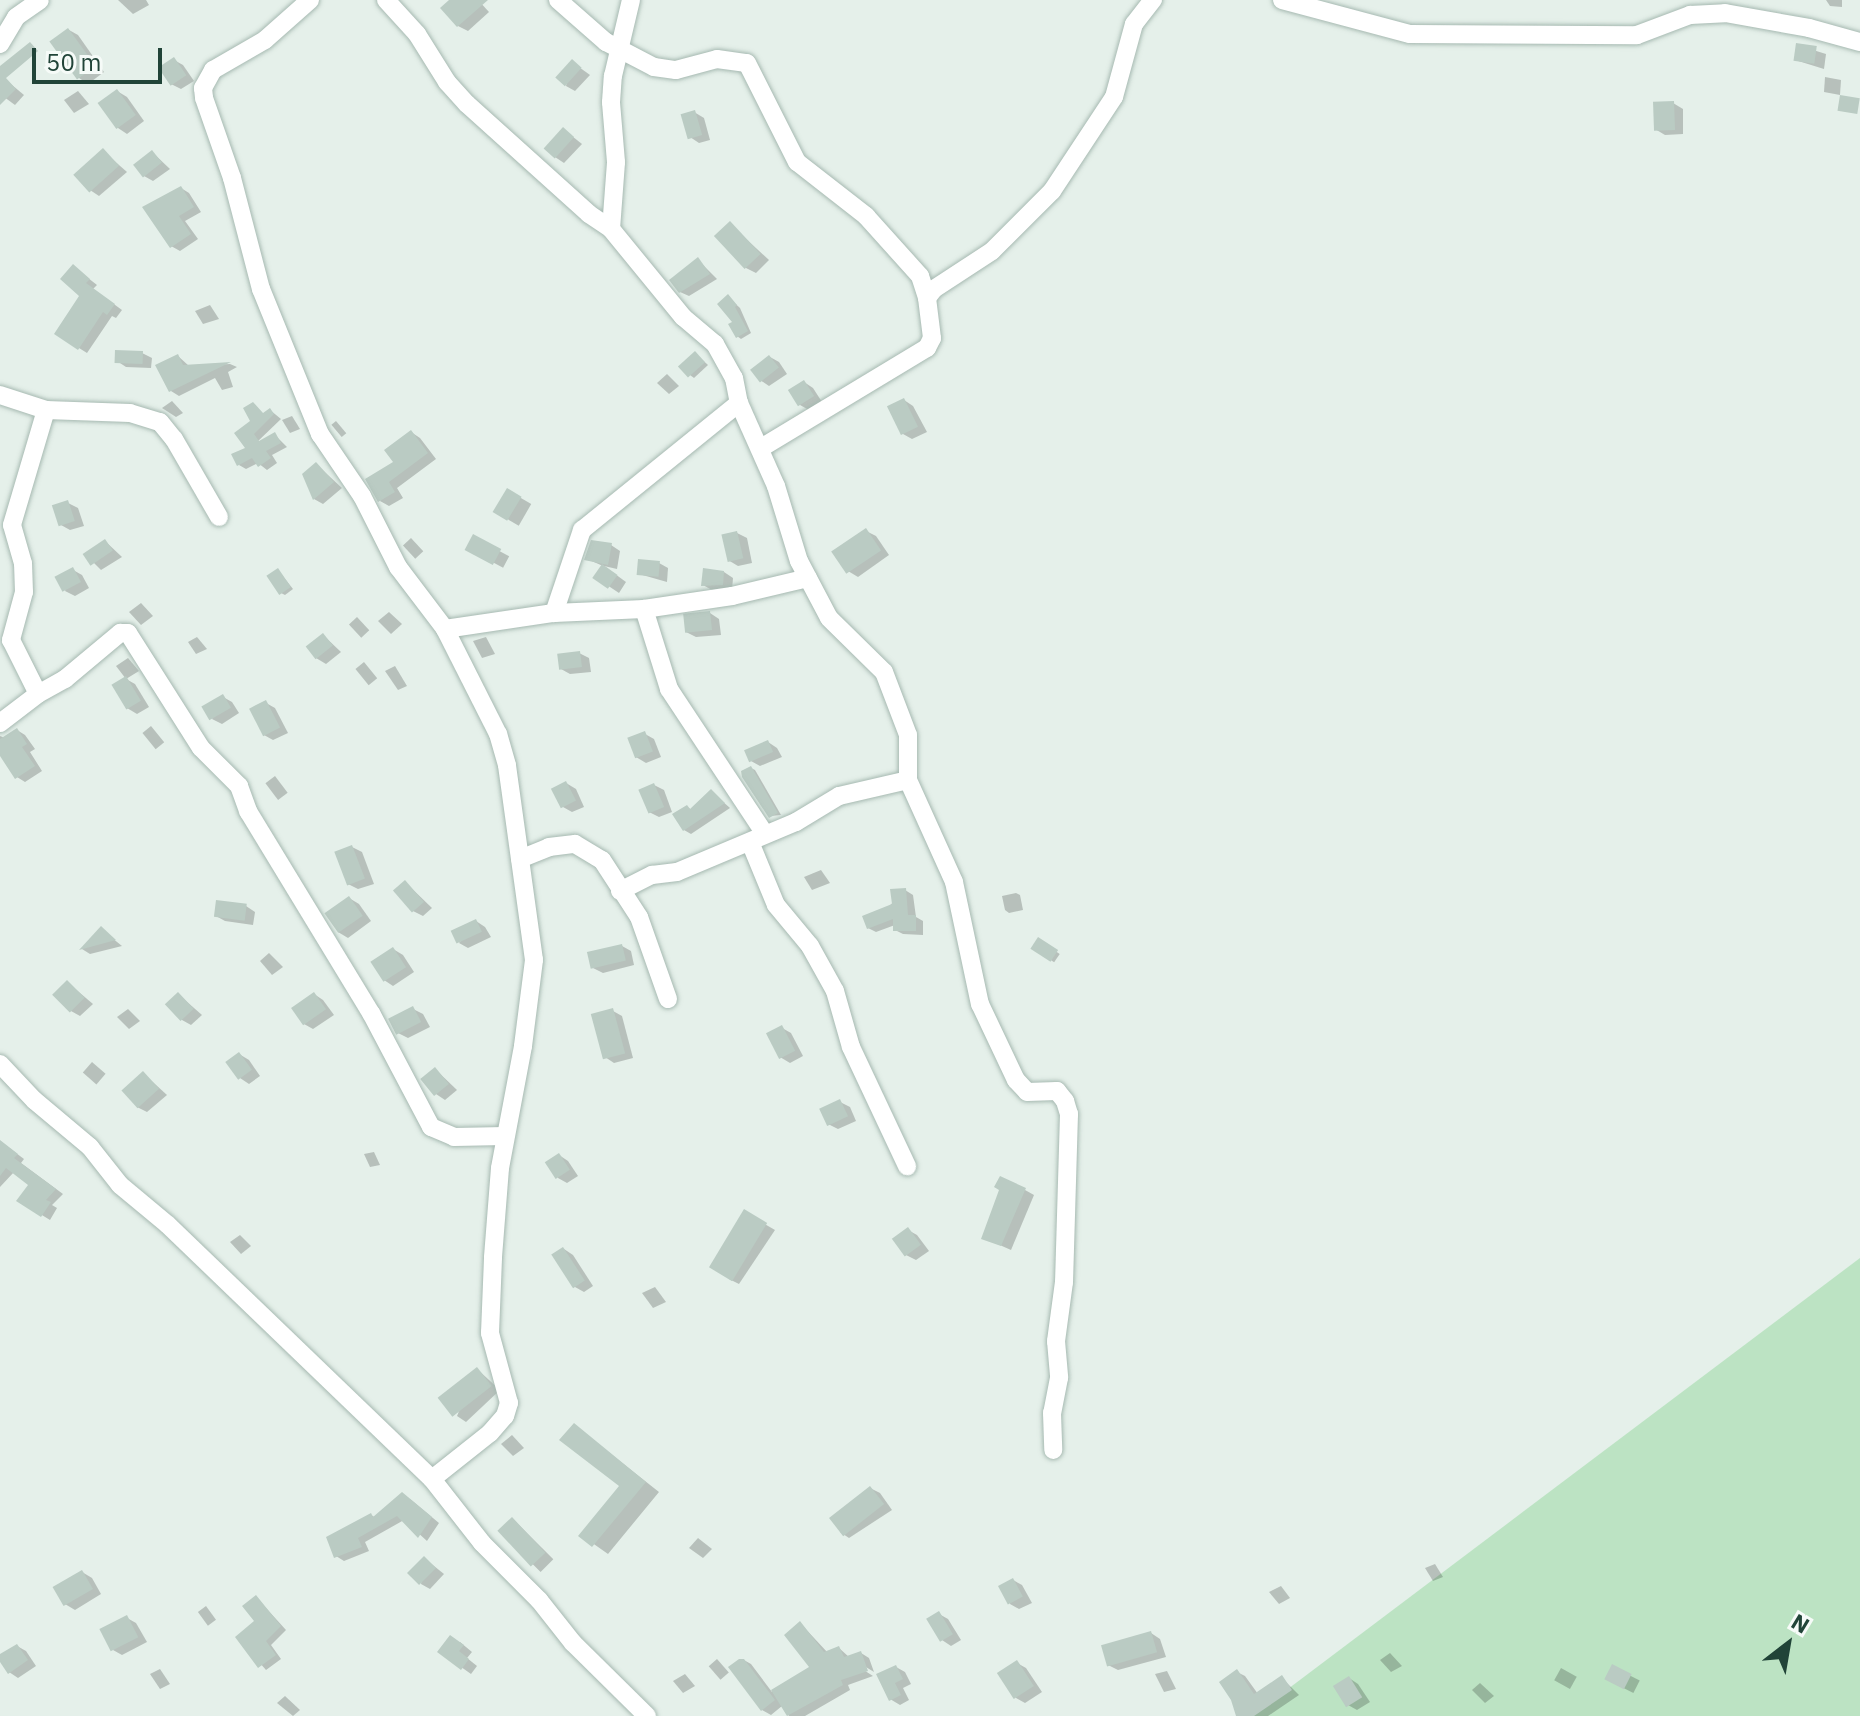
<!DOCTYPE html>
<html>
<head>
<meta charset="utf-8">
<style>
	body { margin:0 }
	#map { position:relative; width:1860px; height:1716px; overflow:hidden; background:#e5f0ea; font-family:"IBM Plex Sans",sans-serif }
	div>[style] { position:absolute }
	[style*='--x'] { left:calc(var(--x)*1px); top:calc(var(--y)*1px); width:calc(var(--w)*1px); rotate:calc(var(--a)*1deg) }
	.green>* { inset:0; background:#bce3c3 }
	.shadow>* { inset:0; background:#0003; transform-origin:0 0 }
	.building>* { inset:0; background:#bacbc3; transform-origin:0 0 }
	.roads { filter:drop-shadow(0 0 2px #a6b9b1) drop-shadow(0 0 2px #a6b9b1) }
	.minor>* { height:18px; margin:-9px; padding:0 9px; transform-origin:9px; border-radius:9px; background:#fff }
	span { translate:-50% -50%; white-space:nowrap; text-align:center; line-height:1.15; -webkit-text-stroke:8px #f6fbf8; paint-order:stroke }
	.north { position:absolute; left:1748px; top:1604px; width:80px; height:80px; -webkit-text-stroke:6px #f6fbf8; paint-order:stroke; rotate:31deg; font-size:22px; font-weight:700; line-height:32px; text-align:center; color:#214438 }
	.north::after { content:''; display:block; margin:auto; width:28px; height:36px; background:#214438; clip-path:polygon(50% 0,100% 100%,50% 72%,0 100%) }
	.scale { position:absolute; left:32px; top:48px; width:130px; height:36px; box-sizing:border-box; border:4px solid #214438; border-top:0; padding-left:10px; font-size:24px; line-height:28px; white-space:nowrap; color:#214438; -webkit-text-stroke:6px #f6fbf8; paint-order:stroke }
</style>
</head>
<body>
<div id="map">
	<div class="green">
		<i style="clip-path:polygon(1860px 1258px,1860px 1716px,1252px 1716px)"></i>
	</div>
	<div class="shadow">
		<i style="clip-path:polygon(118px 0,146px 0,149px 5px,133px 14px)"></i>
		<i style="clip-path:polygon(452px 0,478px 0,489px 12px,468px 31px,458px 26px)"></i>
		<i style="clip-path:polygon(1826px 0,1842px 0,1842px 7px,1830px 6px)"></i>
		<i style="clip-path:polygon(69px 30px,78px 35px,104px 72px,88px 84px,79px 78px)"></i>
		<i style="clip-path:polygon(1797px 45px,1826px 54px,1824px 69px,1795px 60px)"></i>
		<i style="clip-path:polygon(174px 60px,183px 65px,194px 81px,181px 89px,171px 84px)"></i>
		<i style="clip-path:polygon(572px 62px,590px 75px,575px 91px,566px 86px)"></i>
		<i style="clip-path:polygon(0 75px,24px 95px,15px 105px,0 94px)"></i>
		<i style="clip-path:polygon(1825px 77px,1841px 80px,1840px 95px,1824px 92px)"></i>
		<i style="clip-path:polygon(78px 91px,89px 104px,74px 113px,64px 100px)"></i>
		<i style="clip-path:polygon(117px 91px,127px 97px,144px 121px,127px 134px,118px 128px)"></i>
		<i style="clip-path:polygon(1673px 103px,1683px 109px,1683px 134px,1665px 135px,1655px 129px)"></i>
		<i style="clip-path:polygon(694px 112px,704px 118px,710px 140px,699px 143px,690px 137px)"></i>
		<i style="clip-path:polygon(563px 129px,582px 144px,564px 163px,555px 157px)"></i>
		<i style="clip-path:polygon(103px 151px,127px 172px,99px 196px,90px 190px)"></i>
		<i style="clip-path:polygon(152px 152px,170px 169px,153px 181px,144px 176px)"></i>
		<i style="clip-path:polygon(181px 188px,189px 193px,201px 212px,185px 221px,198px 239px,180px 251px,171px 246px)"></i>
		<i style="clip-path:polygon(730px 224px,769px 260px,756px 273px,746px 268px)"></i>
		<i style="clip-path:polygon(698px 260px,717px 279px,689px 296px,680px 292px)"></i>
		<i style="clip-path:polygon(74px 267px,97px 285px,93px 289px,122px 310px,116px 318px,112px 316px,87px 353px,79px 348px,82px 295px)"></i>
		<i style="clip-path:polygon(728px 297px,740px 308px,751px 333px,741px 339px,737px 336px)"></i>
		<i style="clip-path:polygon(210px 305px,219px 319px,203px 324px,195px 311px)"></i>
		<i style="clip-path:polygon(142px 353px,152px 358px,151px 368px,126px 367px,117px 361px)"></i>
		<i style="clip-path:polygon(695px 353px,708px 365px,694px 378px,690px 375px)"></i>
		<i style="clip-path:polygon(178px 356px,189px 366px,230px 364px,237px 367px,228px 372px,233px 387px,222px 390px,215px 378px,179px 396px,171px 391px)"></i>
		<i style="clip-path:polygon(770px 357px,779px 362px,787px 374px,769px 386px,760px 380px)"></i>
		<i style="clip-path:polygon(667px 374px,679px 386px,669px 394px,657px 383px)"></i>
		<i style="clip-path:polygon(804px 382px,813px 388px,822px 402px,809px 410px,800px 405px)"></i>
		<i style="clip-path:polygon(904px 400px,913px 406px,927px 432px,912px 439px,903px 434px)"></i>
		<i style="clip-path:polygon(172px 401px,183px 413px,176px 417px,162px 408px)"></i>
		<i style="clip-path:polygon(270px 410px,281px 419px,255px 444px,275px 435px,287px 447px,272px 455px,277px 463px,267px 470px,258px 463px,246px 469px,239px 465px,248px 448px,237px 433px)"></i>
		<i style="clip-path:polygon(292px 416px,300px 429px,290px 433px,282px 420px)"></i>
		<i style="left:336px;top:421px;width:16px;height:6px;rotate:50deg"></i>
		<i style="clip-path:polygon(411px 432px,420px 438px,436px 459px,397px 488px,403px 498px,389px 506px,380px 501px)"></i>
		<i style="clip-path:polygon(316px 464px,342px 488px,323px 504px,314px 499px)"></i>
		<i style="left:507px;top:490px;width:28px;height:25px;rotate:30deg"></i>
		<i style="clip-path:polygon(68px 503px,78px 508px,84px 526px,70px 530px,61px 525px)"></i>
		<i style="clip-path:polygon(866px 531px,876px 536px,889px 555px,858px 577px,848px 571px)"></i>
		<i style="clip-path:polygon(737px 533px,747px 538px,752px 563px,738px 566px,728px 560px)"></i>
		<i style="left:473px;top:537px;width:41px;height:13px;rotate:28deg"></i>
		<i style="left:411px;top:538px;width:18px;height:11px;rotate:47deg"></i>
		<i style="clip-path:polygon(105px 541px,122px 557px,101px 570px,85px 554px)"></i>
		<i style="clip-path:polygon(611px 545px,620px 551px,617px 569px,604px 566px,626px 582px,619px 593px,595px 577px,603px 566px,587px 559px)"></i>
		<i style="clip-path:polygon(659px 563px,668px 568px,667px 582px,639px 574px)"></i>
		<i style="clip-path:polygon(73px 570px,82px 575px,89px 588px,75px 596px,65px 591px)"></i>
		<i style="clip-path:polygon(278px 570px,293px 589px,285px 595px,281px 593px)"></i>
		<i style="clip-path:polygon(724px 572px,733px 578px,732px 590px,712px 590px,703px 585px)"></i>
		<i style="clip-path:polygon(141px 603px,153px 616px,141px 625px,129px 612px)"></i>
		<i style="clip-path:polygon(389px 612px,402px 624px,391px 634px,378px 621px)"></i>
		<i style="clip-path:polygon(710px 613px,719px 619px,721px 635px,696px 637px,686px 632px)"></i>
		<i style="left:357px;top:617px;width:18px;height:11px;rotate:47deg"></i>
		<i style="clip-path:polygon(323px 635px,341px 652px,326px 664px,316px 658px)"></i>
		<i style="clip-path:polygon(197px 637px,207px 649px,196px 654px,188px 642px)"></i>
		<i style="clip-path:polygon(486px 637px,495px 654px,482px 658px,473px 641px)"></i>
		<i style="clip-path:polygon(579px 653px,589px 658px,591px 672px,570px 674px,561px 669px)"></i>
		<i style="clip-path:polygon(128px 658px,139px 671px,126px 679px,116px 666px)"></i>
		<i style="left:364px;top:662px;width:21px;height:11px;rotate:51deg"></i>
		<i style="clip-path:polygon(395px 666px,407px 686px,398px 690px,385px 671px)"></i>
		<i style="clip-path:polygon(126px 679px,135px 684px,149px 707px,137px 714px,127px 708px)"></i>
		<i style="clip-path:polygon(223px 697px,232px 702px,239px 713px,222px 724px,212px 719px)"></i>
		<i style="clip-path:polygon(266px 703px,275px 708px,288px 733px,273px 740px,264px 735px)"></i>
		<i style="left:151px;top:726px;width:21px;height:11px;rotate:51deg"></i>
		<i style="clip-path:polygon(17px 730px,25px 735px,35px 749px,30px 752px,42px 771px,25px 782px,17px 777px,0 752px,0 736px,5px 738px)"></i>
		<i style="clip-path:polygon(645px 734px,654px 739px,661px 757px,646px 763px,636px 757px)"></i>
		<i style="clip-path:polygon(768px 742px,777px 748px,782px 757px,760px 766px,751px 761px)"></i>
		<i style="clip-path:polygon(751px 768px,755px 770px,781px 815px,770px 816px)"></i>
		<i style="left:275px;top:776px;width:21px;height:12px;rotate:53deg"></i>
		<i style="clip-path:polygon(566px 783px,576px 789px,584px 807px,572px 812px,563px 807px)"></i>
		<i style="clip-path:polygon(654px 785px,664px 790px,672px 812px,659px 817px,649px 812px)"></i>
		<i style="clip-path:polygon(712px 792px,730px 808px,691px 834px,684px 830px,687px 807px,692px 810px)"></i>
		<i style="clip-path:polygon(352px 847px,362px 852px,374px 884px,358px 889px,348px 884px)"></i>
		<i style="clip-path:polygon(821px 870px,830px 883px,812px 890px,804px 877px)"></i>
		<i style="clip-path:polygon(406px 883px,432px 908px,423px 916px,413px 911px)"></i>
		<i style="clip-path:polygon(905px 890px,913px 895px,916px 917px,923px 921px,923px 935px,903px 934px,895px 930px,895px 925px,876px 932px,868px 928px)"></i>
		<i style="clip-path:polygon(1016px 893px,1020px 895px,1023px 910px,1009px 913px,1005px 910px,1002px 896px)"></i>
		<i style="clip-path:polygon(349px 898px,359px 904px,371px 921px,348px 938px,338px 932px)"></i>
		<i style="clip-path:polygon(246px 906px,255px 912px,253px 925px,225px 921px,216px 916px)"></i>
		<i style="clip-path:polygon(476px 921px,485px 927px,491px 937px,468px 948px,459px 943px)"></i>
		<i style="clip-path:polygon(101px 929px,122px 946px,90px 954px,82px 949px)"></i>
		<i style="left:1039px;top:940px;width:25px;height:10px;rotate:34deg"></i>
		<i style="clip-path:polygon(622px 946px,631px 951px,634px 965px,603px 973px,593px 968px)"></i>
		<i style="clip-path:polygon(393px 949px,403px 955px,414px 972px,393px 986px,384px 980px)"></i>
		<i style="clip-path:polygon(269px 953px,283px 967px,272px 975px,260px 961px)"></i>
		<i style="clip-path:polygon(67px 982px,93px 1004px,80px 1016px,71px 1011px)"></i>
		<i style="clip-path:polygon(178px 994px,202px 1015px,191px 1025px,182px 1020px)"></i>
		<i style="clip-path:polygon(314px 994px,323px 1000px,334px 1015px,313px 1029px,304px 1024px)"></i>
		<i style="clip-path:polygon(128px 1009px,140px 1021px,129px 1029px,117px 1017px)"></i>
		<i style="clip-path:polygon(413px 1009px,423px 1014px,430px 1027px,408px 1038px,398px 1033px)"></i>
		<i style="clip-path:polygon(613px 1011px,622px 1016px,633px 1058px,614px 1063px,605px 1057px)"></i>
		<i style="clip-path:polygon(782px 1028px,791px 1033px,803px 1056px,790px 1063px,780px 1057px)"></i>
		<i style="clip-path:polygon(239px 1054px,249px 1060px,260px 1076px,249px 1084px,240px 1078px)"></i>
		<i style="left:92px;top:1062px;width:18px;height:14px;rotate:41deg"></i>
		<i style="clip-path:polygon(435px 1069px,457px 1090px,445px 1100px,436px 1094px)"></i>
		<i style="clip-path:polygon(144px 1074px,167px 1095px,147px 1112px,137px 1107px)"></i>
		<i style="clip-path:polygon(840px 1102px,850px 1107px,856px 1121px,838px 1129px,828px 1124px)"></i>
		<i style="clip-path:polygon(0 1141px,24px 1159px,21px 1163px,63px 1194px,52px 1205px,57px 1208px,50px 1220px,19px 1201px,31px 1184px,14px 1172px,0 1187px)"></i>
		<i style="clip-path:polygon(374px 1152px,380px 1165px,370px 1167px,364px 1154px)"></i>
		<i style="clip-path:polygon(559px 1155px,568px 1161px,578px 1176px,567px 1183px,558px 1178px)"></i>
		<i style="clip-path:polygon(1002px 1189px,1025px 1190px,1034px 1195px,1011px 1250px,984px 1238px)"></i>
		<i style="clip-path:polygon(744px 1212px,775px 1230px,739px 1284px,729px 1279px)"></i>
		<i style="clip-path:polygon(908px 1230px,917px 1235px,929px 1251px,916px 1260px,906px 1255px)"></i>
		<i style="clip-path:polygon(240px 1235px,251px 1246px,241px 1254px,230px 1242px)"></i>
		<i style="clip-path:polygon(564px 1249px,573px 1255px,593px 1286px,584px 1292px,575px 1287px)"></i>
		<i style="clip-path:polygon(655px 1287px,666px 1302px,653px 1308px,642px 1293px)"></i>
		<i style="clip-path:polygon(477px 1369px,500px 1390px,466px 1422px,457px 1416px)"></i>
		<i style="clip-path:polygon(574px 1425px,659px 1492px,608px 1554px,581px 1535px,622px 1485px)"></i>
		<i style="clip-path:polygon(512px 1435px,524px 1448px,513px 1456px,501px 1444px)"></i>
		<i style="clip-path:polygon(870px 1488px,880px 1493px,892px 1510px,849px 1538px,840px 1532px)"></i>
		<i style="clip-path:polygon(410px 1499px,439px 1523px,427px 1541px,404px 1520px,365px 1542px,369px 1551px,344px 1561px,336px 1556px,371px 1515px,376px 1518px)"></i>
		<i style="left:513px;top:1519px;width:57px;height:18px;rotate:45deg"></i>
		<i style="clip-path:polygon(698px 1538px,712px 1549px,703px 1558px,689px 1548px)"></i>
		<i style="clip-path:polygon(424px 1558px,444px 1574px,430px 1589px,421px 1584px)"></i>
		<i style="clip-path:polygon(1435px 1564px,1443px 1577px,1433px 1581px,1425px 1568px)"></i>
		<i style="clip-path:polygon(82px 1572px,92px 1578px,101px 1594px,75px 1610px,65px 1604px)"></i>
		<i style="clip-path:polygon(1013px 1580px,1022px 1585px,1032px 1603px,1019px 1609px,1010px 1604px)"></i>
		<i style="clip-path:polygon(1281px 1586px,1290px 1598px,1279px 1604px,1269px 1592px)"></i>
		<i style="clip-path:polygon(256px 1597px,286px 1630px,271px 1645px,281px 1659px,266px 1670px,238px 1638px,256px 1622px)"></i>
		<i style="left:206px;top:1606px;width:17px;height:10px;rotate:54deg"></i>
		<i style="clip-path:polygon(939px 1614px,948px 1619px,961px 1640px,951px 1646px,942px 1640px)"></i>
		<i style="clip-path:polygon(127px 1618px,136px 1623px,147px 1642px,122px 1655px,113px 1650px)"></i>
		<i style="clip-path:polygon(801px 1624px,828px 1653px,839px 1648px,849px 1657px,861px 1653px,869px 1658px,874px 1672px,861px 1664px,859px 1667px,873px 1676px,848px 1685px,850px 1690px,805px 1716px,789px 1716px,782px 1706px,771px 1715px,762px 1710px,731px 1668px,742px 1659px,751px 1664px,772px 1692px,812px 1668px)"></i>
		<i style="clip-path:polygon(1151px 1633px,1160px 1639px,1166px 1657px,1118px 1670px,1108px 1665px)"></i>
		<i style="clip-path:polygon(460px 1642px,472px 1652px,467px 1658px,477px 1666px,471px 1674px,440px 1652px)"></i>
		<i style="clip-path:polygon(17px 1646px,26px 1651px,36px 1666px,18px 1678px,9px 1672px,0 1659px)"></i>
		<i style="clip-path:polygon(1390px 1653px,1402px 1666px,1391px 1672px,1380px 1660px)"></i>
		<i style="left:717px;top:1659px;width:18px;height:11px;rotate:49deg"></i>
		<i style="clip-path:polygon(1017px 1663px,1026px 1668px,1042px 1692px,1025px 1703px,1016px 1698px)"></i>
		<i style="clip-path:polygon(896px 1667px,905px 1672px,911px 1684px,903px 1688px,909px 1700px,900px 1705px,890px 1699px)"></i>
		<i style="left:1613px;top:1667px;width:30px;height:14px;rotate:27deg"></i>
		<i style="left:1561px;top:1668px;width:18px;height:14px;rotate:29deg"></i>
		<i style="clip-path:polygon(160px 1669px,170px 1684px,160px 1689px,150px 1674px)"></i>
		<i style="clip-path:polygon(1167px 1671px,1176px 1689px,1164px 1692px,1155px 1674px)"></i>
		<i style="clip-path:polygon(1237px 1672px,1245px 1676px,1258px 1694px,1282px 1678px,1299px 1695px,1268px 1716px,1243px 1716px)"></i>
		<i style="clip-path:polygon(685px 1674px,695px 1686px,683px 1693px,673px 1681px)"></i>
		<i style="clip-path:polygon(1349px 1678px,1358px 1684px,1370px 1702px,1357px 1710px,1348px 1705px)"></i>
		<i style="clip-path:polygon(1480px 1683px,1494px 1696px,1485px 1703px,1472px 1690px)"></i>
		<i style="clip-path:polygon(285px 1696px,300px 1710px,293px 1716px,277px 1703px)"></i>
	</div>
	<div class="building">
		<i style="clip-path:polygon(449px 0,488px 0,457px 27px,440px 8px)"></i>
		<i style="left:68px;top:28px;width:47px;height:23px;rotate:54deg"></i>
		<i style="clip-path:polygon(30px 42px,38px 51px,6px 78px,16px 89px,0 105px,0 66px)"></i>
		<i style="left:1796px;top:43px;width:21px;height:18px;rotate:8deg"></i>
		<i style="left:174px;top:57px;width:22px;height:19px;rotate:56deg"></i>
		<i style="left:572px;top:59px;width:13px;height:25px;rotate:42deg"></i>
		<i style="left:117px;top:89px;width:32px;height:24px;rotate:54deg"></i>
		<i style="left:1840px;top:95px;width:20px;height:16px;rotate:9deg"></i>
		<i style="left:1674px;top:101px;width:29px;height:21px;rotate:88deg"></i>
		<i style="left:695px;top:110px;width:26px;height:15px;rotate:74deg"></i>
		<i style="left:563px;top:127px;width:15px;height:29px;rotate:42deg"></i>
		<i style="left:103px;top:148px;width:24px;height:40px;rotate:48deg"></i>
		<i style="left:152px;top:150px;width:16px;height:24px;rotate:52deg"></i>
		<i style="clip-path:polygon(181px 186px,194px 207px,179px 216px,191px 234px,170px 248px,142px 207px)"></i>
		<i style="left:730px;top:221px;width:45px;height:22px;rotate:47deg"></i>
		<i style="clip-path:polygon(698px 257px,710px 274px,679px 293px,669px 280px)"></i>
		<i style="clip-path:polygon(73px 264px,90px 279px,86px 283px,115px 304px,107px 315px,103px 312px,78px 350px,54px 334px,79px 296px,60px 279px)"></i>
		<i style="clip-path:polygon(728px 294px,737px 305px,735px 307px,748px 331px,736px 338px,728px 324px,732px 322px,717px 304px)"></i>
		<i style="left:115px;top:350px;width:28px;height:13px;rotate:2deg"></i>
		<i style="left:695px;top:351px;width:15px;height:23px;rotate:48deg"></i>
		<i style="clip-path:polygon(178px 354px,183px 365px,231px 362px,169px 392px,155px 365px)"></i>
		<i style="left:769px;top:355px;width:16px;height:24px;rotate:52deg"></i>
		<i style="left:804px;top:380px;width:19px;height:19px;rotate:58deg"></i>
		<i style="left:904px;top:398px;width:32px;height:19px;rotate:64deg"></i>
		<i style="clip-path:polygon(253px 402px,263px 413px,270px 408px,274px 414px,254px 434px,259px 441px,275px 432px,281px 443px,266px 451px,271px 458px,258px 467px,252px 458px,237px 466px,231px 454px,245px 448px,234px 433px,250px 421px,243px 408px)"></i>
		<i style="clip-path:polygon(411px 430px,428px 453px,389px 482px,395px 492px,378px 502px,365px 479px,393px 462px,384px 450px)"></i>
		<i style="clip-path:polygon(316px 462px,334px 482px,313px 500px,302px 474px)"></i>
		<i style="left:507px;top:488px;width:17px;height:28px;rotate:31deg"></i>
		<i style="left:68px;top:500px;width:22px;height:17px;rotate:72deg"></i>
		<i style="left:866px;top:528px;width:27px;height:42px;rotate:56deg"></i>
		<i style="left:737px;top:531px;width:28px;height:16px;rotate:77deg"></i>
		<i style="left:473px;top:534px;width:32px;height:18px;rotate:28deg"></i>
		<i style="left:105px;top:539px;width:14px;height:27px;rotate:56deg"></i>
		<i style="clip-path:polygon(591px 540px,612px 543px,608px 565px,584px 560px)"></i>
		<i style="left:638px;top:559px;width:22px;height:16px;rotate:5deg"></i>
		<i style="left:602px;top:564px;width:19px;height:17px;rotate:35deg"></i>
		<i style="left:73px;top:567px;width:17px;height:21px;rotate:62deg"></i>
		<i style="left:278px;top:568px;width:23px;height:14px;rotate:56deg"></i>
		<i style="clip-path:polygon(703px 568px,724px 571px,723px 585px,701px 586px)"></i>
		<i style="left:710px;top:611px;width:19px;height:27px;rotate:84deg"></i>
		<i style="left:323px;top:633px;width:16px;height:22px;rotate:52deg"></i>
		<i style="left:580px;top:651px;width:16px;height:23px;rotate:83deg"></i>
		<i style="left:126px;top:676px;width:29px;height:17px;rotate:59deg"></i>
		<i style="left:223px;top:694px;width:16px;height:25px;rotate:60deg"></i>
		<i style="left:266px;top:700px;width:31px;height:19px;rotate:63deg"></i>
		<i style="clip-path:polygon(17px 728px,27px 744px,22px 747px,35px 766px,15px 779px,0 756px,0 739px)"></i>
		<i style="left:645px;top:731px;width:22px;height:19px;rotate:69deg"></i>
		<i style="left:768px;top:740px;width:13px;height:26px;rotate:67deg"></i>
		<i style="clip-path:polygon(751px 766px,778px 813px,769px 818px,742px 777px,741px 771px)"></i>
		<i style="left:566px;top:781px;width:22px;height:17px;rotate:63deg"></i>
		<i style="left:654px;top:783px;width:26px;height:17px;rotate:67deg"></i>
		<i style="clip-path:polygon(711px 789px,725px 803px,683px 831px,672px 814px,687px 805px,690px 809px)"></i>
		<i style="left:352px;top:845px;width:36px;height:19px;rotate:69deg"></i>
		<i style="left:405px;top:880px;width:29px;height:16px;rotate:49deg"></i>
		<i style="clip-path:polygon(906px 888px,908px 915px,916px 915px,916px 931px,893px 931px,893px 919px,867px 929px,862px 916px,892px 904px,890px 889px)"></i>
		<i style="left:349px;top:896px;width:24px;height:30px;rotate:55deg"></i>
		<i style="left:216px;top:900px;width:31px;height:17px;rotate:7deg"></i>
		<i style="left:476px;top:919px;width:14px;height:28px;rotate:65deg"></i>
		<i style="clip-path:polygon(101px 926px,116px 940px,79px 950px)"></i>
		<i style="left:1038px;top:937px;width:24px;height:14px;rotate:33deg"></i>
		<i style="left:622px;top:944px;width:17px;height:36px;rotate:77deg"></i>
		<i style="left:393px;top:947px;width:24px;height:27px;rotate:57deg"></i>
		<i style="left:67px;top:980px;width:25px;height:21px;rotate:45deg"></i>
		<i style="left:178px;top:992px;width:23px;height:18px;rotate:47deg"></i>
		<i style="left:314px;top:992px;width:21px;height:28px;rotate:55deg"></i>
		<i style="left:413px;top:1006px;width:18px;height:28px;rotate:63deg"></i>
		<i style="left:613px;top:1008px;width:47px;height:23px;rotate:75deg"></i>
		<i style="left:782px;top:1025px;width:29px;height:18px;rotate:63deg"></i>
		<i style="left:239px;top:1052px;width:22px;height:17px;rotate:54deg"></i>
		<i style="left:435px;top:1067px;width:22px;height:19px;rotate:51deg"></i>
		<i style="left:143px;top:1071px;width:24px;height:29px;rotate:48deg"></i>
		<i style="left:840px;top:1099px;width:19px;height:23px;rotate:65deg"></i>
		<i style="clip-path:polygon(0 1140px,18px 1154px,14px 1158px,56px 1189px,46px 1200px,51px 1202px,41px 1217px,16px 1201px,28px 1185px,6px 1168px,0 1176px)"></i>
		<i style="left:559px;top:1153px;width:20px;height:17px;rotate:57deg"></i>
		<i style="clip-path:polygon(1000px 1176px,1026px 1188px,1001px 1246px,981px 1239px,999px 1190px,994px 1187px)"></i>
		<i style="left:744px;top:1209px;width:27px;height:68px;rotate:31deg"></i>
		<i style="left:908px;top:1227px;width:22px;height:20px;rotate:54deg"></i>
		<i style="left:563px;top:1247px;width:40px;height:14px;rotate:57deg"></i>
		<i style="left:477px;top:1367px;width:24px;height:50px;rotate:52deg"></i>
		<i style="clip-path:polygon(574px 1423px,646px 1482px,592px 1547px,578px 1536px,619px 1486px,559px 1440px)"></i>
		<i style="left:870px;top:1486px;width:23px;height:52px;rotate:52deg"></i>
		<i style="clip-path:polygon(402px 1492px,432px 1517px,418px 1538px,397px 1516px,358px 1538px,362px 1547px,334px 1558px,326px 1537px,371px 1513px,373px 1517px)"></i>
		<i style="left:512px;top:1517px;width:49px;height:20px;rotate:47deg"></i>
		<i style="left:424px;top:1556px;width:17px;height:24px;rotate:45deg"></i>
		<i style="left:82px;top:1570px;width:22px;height:34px;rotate:60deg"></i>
		<i style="left:1013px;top:1578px;width:21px;height:17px;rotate:62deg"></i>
		<i style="clip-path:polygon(256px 1595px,281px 1626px,266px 1641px,276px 1655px,258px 1668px,235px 1637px,254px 1621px,242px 1606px)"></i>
		<i style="left:939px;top:1611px;width:27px;height:15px;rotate:59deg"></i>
		<i style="left:127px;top:1615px;width:25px;height:31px;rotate:63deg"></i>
		<i style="clip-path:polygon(800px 1621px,824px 1652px,839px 1646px,844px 1657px,861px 1651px,868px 1671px,841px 1680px,843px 1685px,787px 1716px,771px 1690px,809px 1667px,784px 1635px)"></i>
		<i style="left:1151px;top:1631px;width:22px;height:52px;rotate:74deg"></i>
		<i style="clip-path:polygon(450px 1635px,464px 1645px,459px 1651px,469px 1659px,461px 1670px,437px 1652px)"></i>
		<i style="clip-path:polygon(17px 1644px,28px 1660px,8px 1674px,0 1662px,0 1654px)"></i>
		<i style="clip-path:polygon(739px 1659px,744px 1659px,775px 1700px,761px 1711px,728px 1667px)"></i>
		<i style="left:1017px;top:1660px;width:31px;height:24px;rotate:57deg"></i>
		<i style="left:1612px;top:1664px;width:22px;height:17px;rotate:27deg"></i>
		<i style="clip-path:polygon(896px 1665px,903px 1679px,895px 1683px,901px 1695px,889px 1701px,876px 1674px)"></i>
		<i style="clip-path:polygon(1237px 1669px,1254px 1694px,1282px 1675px,1292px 1690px,1254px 1716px,1236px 1716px,1231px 1700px,1219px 1682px)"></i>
		<i style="left:1349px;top:1676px;width:25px;height:19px;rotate:58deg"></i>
	</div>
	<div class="roads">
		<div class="minor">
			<i style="--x:310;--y:0;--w:60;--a:138.4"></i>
			<i style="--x:265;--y:40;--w:60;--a:150"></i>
			<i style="--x:213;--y:70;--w:21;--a:119"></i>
			<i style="--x:203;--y:88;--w:10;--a:84"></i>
			<i style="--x:204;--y:98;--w:85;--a:70.7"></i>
			<i style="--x:232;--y:178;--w:115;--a:75.4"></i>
			<i style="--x:261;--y:289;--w:157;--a:67.9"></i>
			<i style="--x:320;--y:434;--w:75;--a:55.9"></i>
			<i style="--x:362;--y:496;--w:80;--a:63.1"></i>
			<i style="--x:398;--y:567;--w:78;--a:52.8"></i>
			<i style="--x:445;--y:629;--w:110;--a:-8.4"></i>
			<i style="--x:554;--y:613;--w:90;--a:-2.5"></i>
			<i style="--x:644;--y:609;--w:89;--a:-8.4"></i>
			<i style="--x:732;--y:596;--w:78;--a:-13.3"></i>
			<i style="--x:386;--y:0;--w:46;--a:47.6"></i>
			<i style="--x:417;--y:34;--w:57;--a:58"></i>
			<i style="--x:447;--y:82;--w:30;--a:48"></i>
			<i style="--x:467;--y:104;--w:164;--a:42"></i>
			<i style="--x:589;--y:214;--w:27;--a:34"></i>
			<i style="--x:611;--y:229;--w:114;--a:50.7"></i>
			<i style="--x:683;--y:317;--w:42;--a:40.2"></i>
			<i style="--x:715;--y:344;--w:39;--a:61"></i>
			<i style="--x:734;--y:378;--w:25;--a:79"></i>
			<i style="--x:739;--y:403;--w:91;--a:66"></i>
			<i style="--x:776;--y:486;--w:78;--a:73"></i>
			<i style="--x:799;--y:561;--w:64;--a:62.2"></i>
			<i style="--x:829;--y:618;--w:77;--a:44.5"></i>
			<i style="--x:884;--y:672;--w:67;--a:69.1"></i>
			<i style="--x:908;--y:735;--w:45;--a:90"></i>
			<i style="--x:908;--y:780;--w:112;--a:65.7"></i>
			<i style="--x:954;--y:882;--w:125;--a:78"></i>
			<i style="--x:980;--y:1004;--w:84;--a:64.7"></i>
			<i style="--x:1016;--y:1080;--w:16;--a:47"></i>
			<i style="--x:1027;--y:1092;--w:30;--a:-2"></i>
			<i style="--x:1057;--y:1091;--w:13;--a:51"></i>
			<i style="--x:1065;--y:1101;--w:14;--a:73"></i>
			<i style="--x:1069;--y:1114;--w:168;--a:91.7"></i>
			<i style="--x:1064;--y:1282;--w:60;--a:97.7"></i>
			<i style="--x:1056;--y:1341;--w:37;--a:85"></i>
			<i style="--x:1059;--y:1378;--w:36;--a:101"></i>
			<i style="--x:1052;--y:1413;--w:37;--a:88"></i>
			<i style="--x:558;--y:0;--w:64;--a:41.2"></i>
			<i style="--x:606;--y:42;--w:54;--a:27.5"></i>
			<i style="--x:654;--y:67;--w:22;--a:8"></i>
			<i style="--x:676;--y:70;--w:42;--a:-15"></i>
			<i style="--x:717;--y:59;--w:30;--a:8"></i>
			<i style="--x:747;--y:63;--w:111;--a:63.2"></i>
			<i style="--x:797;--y:162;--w:88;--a:38"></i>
			<i style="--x:866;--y:216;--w:81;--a:48"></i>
			<i style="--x:920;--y:276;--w:23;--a:72"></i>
			<i style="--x:1282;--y:0;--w:132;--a:14.9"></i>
			<i style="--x:1410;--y:34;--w:227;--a:0.3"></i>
			<i style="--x:1637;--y:35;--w:57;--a:-20.7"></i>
			<i style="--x:1690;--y:15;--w:35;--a:-3"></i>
			<i style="--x:1725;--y:13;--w:85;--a:10.1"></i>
			<i style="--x:1809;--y:28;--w:53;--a:15.4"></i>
			<i style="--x:0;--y:44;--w:31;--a:-59"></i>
			<i style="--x:16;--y:17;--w:29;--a:-35"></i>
			<i style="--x:611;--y:229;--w:67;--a:-85.7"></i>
			<i style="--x:616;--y:162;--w:60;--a:-94.8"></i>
			<i style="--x:611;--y:102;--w:26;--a:-86"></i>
			<i style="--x:613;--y:76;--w:78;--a:-76.7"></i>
			<i style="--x:0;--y:395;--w:48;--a:18.1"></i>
			<i style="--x:46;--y:410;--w:84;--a:2"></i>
			<i style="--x:130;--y:413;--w:31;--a:17"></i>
			<i style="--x:160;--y:422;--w:22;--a:51"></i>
			<i style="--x:174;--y:439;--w:90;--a:60"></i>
			<i style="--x:46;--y:410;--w:120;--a:106.5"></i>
			<i style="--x:12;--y:525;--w:40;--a:74"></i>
			<i style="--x:23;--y:563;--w:29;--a:88"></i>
			<i style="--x:24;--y:592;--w:50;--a:105.2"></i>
			<i style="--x:11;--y:640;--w:60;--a:63.4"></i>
			<i style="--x:38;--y:694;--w:31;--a:-29"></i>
			<i style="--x:65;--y:679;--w:72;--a:-39.9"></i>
			<i style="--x:120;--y:633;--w:8;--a:0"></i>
			<i style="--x:128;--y:633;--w:136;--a:57.6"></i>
			<i style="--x:201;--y:748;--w:54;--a:45"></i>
			<i style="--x:239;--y:786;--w:27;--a:70"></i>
			<i style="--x:248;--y:811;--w:237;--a:58.7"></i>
			<i style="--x:371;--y:1013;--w:129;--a:62.2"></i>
			<i style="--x:431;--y:1127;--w:25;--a:23"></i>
			<i style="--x:454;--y:1137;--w:51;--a:-1.1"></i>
			<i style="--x:761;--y:448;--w:194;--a:-31.1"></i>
			<i style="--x:927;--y:348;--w:11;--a:-63"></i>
			<i style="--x:932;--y:338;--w:40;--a:-97.1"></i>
			<i style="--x:927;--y:298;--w:11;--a:-52"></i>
			<i style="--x:934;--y:289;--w:69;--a:-33.2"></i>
			<i style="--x:992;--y:251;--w:85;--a:-45"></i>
			<i style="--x:1052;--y:191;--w:113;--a:-56.6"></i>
			<i style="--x:1114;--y:97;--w:76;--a:-74.7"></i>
			<i style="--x:1134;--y:24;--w:31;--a:-52"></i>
			<i style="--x:644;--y:609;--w:84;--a:72.6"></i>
			<i style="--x:669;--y:689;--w:174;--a:56.5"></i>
			<i style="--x:554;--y:613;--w:88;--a:-71.4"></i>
			<i style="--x:582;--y:530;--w:202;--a:-39"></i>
			<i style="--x:0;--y:723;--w:48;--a:-37.3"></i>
			<i style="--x:750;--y:842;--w:68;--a:67.6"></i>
			<i style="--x:776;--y:905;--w:53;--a:50.3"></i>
			<i style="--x:810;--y:946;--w:51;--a:60.9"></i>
			<i style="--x:835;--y:991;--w:58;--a:74.1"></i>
			<i style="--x:851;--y:1047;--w:132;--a:64.8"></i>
			<i style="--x:520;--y:859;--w:31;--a:-22"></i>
			<i style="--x:549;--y:847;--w:26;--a:-7"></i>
			<i style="--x:575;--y:844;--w:31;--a:31"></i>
			<i style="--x:602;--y:860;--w:68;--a:57"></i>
			<i style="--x:639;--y:917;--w:87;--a:70.5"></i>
			<i style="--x:620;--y:891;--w:36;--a:-27"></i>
			<i style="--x:652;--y:875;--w:25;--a:-7"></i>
			<i style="--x:677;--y:872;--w:129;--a:-22.8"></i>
			<i style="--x:796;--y:822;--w:50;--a:-31.2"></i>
			<i style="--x:839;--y:796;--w:71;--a:-13.1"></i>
			<i style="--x:0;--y:1064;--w:50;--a:46.6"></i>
			<i style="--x:34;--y:1100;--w:73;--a:40"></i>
			<i style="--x:90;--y:1147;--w:48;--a:51.7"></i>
			<i style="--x:120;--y:1185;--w:62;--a:39.8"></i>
			<i style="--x:168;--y:1225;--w:366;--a:43.9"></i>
			<i style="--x:432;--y:1479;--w:81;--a:52"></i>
			<i style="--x:482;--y:1543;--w:81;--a:45"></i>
			<i style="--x:539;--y:1600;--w:55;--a:51.7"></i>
			<i style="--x:573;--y:1643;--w:104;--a:44.6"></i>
			<i style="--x:432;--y:1479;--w:74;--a:-38.4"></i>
			<i style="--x:490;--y:1433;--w:23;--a:-49"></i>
			<i style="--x:505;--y:1416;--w:14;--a:-73"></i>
			<i style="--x:509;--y:1403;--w:73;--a:-105.2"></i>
			<i style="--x:490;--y:1333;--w:76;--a:-87.7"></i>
			<i style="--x:493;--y:1257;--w:89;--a:-85.5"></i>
			<i style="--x:500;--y:1168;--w:124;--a:-79.3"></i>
			<i style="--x:523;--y:1046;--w:87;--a:-82.7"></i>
			<i style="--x:534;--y:960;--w:197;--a:-97.9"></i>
			<i style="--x:507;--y:765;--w:32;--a:-106"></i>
			<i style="--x:498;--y:734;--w:118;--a:-116.8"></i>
		</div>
	</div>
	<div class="north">N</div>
	<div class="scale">50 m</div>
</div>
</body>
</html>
